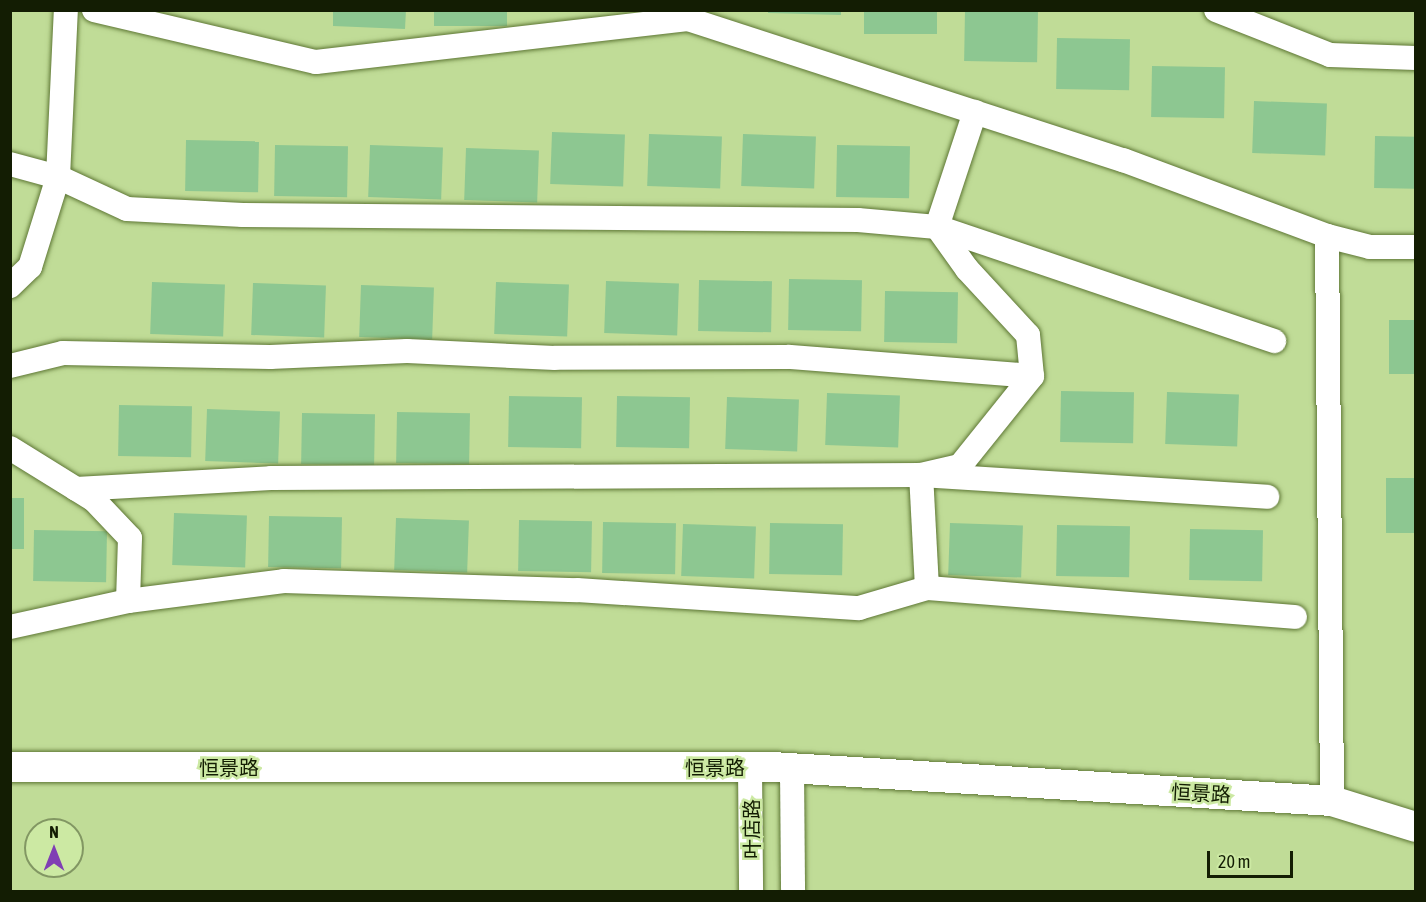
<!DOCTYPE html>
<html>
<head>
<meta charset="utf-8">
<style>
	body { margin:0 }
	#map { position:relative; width:1426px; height:902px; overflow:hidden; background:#c0dc97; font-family:"Asap Condensed","Noto Sans SC",sans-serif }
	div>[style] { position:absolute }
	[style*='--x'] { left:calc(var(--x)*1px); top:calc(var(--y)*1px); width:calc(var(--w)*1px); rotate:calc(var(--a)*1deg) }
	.building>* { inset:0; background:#8dc791; transform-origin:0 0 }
	.roads { filter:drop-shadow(0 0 2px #5e7735) drop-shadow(0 0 2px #5e7735) }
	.minor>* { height:24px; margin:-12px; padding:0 12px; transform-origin:12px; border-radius:12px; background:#fff }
	.tertiary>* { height:30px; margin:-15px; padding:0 15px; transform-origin:15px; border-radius:15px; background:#fff }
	span { translate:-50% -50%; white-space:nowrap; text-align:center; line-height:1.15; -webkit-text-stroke:5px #cce9a3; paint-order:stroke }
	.street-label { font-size:20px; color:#131d03 }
	.frame { position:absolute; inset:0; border:12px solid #131d03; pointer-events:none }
	.north { position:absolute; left:24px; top:818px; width:60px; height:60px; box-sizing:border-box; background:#cce9a3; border:2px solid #829763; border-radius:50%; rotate:0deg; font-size:16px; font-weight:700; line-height:24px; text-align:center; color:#131d03 }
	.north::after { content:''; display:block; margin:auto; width:21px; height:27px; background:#803fb4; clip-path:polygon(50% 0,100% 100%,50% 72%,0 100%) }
	.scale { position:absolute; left:1207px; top:851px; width:86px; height:27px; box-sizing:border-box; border:3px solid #131d03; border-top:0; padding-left:8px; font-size:18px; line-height:21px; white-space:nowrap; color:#131d03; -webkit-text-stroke:4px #cce9a3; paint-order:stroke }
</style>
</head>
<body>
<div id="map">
	<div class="building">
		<i style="clip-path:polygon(333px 10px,406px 10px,405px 29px,333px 26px)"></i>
		<i style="left:434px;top:10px;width:73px;height:16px"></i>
		<i style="clip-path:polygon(768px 10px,841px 10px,841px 15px,768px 13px)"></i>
		<i style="left:864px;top:10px;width:73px;height:24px"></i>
		<i style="left:965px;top:10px;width:73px;height:51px;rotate:1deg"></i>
		<i style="left:1057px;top:38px;width:73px;height:51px;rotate:1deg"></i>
		<i style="left:1152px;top:66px;width:73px;height:51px;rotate:1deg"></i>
		<i style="left:1254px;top:101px;width:73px;height:52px;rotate:2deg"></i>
		<i style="left:552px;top:132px;width:73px;height:52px;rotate:2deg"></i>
		<i style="left:649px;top:134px;width:73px;height:52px;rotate:2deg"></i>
		<i style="left:743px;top:134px;width:73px;height:52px;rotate:2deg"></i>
		<i style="left:1375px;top:136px;width:41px;height:52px;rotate:1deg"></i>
		<i style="left:186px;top:140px;width:73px;height:51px;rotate:1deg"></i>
		<i style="left:275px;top:145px;width:73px;height:51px;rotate:1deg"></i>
		<i style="left:370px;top:145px;width:73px;height:52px;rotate:2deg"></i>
		<i style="left:837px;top:145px;width:73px;height:52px;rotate:1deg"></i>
		<i style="left:466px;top:148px;width:73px;height:52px;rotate:2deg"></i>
		<i style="left:789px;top:279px;width:73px;height:51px;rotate:1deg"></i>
		<i style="left:699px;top:280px;width:73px;height:51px;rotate:1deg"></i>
		<i style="left:606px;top:281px;width:73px;height:52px;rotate:2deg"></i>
		<i style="left:152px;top:282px;width:73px;height:52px;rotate:2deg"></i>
		<i style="left:496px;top:282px;width:73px;height:52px;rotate:2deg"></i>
		<i style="left:253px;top:283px;width:73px;height:52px;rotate:2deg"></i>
		<i style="left:361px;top:285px;width:73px;height:52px;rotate:2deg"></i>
		<i style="left:885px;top:291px;width:73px;height:51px;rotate:1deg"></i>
		<i style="left:1389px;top:320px;width:27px;height:54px"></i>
		<i style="left:1061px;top:391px;width:73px;height:51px;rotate:1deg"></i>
		<i style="left:1167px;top:392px;width:72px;height:52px;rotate:2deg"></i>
		<i style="left:827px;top:393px;width:73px;height:52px;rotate:2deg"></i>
		<i style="left:509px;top:396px;width:73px;height:51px;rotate:1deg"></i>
		<i style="left:617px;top:396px;width:73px;height:51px;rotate:1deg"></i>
		<i style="left:727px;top:397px;width:72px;height:52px;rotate:2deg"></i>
		<i style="left:119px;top:405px;width:73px;height:51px;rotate:1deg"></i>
		<i style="left:207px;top:409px;width:73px;height:52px;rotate:2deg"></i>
		<i style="left:397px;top:412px;width:73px;height:51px;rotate:1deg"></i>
		<i style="left:302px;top:413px;width:73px;height:51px;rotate:1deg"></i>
		<i style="left:1386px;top:478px;width:30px;height:55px"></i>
		<i style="left:10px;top:498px;width:14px;height:51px"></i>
		<i style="left:174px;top:513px;width:73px;height:52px;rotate:2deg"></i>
		<i style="left:269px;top:516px;width:73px;height:51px;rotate:1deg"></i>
		<i style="left:396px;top:518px;width:73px;height:52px;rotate:2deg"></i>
		<i style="left:519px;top:520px;width:73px;height:51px;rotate:1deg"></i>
		<i style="left:603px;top:522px;width:73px;height:51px;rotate:1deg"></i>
		<i style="left:770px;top:523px;width:73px;height:51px;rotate:1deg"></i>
		<i style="left:950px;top:523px;width:73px;height:52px;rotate:2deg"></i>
		<i style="left:683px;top:524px;width:73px;height:52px;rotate:2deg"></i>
		<i style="left:1057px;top:525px;width:73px;height:51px;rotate:1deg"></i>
		<i style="left:1190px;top:529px;width:73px;height:51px;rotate:1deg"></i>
		<i style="left:34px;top:530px;width:73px;height:51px;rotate:1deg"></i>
	</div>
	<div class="roads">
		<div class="minor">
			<i style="--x:94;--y:10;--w:228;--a:13.2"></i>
			<i style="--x:316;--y:62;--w:374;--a:-6.6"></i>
			<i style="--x:688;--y:19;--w:457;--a:18"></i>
			<i style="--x:1123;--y:160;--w:218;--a:20.4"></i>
			<i style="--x:1327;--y:236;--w:44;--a:14.3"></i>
			<i style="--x:1370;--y:247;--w:46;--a:0"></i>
			<i style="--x:1216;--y:10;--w:123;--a:21.5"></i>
			<i style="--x:1330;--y:55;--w:86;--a:2"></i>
			<i style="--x:975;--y:112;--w:121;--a:108.3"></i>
			<i style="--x:937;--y:227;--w:356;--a:18.7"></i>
			<i style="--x:10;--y:164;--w:50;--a:15.2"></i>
			<i style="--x:58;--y:177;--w:76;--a:24.9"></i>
			<i style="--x:127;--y:209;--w:116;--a:3"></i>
			<i style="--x:243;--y:215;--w:615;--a:0.47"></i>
			<i style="--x:858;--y:220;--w:79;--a:5.1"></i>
			<i style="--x:937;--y:227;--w:52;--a:54.5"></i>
			<i style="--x:967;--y:269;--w:90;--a:47.3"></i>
			<i style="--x:1028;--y:335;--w:41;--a:84.4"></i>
			<i style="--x:1032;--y:376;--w:245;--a:-175.5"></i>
			<i style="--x:788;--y:357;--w:233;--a:179.8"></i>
			<i style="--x:555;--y:358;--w:148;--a:-177.3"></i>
			<i style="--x:407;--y:351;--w:137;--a:177.5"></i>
			<i style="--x:270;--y:357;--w:207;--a:-178.9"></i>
			<i style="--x:63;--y:353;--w:55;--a:166.2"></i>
			<i style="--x:1327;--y:236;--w:565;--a:89.49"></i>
			<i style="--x:10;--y:286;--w:28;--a:-44"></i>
			<i style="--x:30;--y:267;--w:94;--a:-72.7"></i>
			<i style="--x:58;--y:177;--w:167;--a:-87.3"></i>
			<i style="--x:10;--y:448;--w:99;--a:31.8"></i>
			<i style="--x:94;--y:500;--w:52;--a:46.5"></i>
			<i style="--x:130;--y:538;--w:63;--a:91.8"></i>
			<i style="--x:76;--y:489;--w:195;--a:-3.2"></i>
			<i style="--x:271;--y:478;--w:650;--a:-0.26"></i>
			<i style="--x:921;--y:475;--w:40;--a:-13"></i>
			<i style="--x:960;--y:466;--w:115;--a:-51.3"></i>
			<i style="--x:927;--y:588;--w:369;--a:4.5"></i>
			<i style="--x:10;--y:627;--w:121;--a:-12.4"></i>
			<i style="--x:128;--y:601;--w:157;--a:-7.3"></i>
			<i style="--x:284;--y:581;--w:293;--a:1.8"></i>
			<i style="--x:577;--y:590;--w:283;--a:3.7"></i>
			<i style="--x:859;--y:608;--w:71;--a:-16.4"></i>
			<i style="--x:927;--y:588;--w:113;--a:-93"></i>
			<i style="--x:921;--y:475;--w:347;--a:3.6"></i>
			<i style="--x:750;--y:767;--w:125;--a:89.5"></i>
			<i style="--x:792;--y:769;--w:123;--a:89.5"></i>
		</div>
		<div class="tertiary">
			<i style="--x:10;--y:767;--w:762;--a:0"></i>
			<i style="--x:772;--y:767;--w:561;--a:3.47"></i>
			<i style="--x:1332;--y:801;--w:88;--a:17.2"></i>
		</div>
	</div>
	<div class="street-label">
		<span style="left:229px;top:767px">恒景路</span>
		<span style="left:715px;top:767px">恒景路</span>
		<span style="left:1201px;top:793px;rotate:3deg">恒景路</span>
		<span style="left:751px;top:829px;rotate:-90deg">叶店路</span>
	</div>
	<div class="frame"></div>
	<div class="north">N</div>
	<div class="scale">20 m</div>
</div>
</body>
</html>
